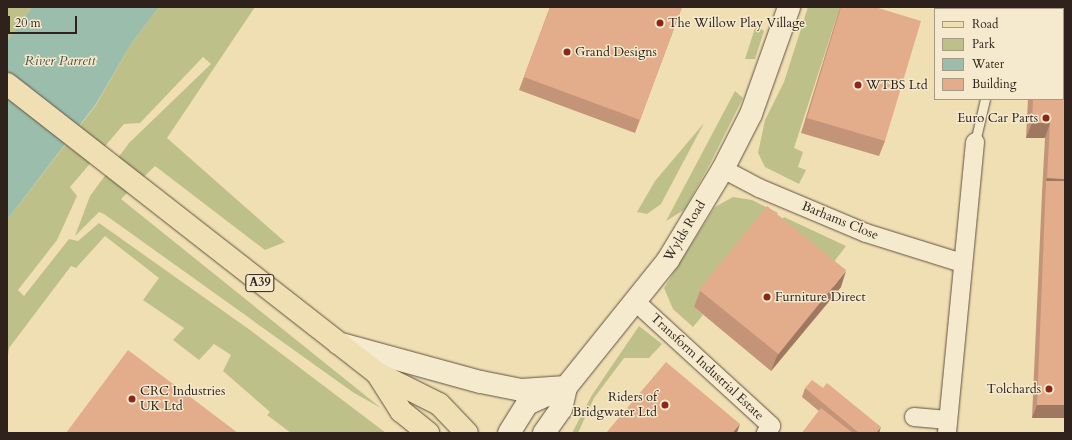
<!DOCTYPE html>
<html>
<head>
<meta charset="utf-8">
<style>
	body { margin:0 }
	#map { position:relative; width:1072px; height:440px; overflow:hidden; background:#f0dfb2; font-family:Cardo,serif }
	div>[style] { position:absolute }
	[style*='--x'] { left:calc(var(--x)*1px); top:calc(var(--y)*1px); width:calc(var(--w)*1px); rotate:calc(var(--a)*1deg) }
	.green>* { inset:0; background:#bdc189 }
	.water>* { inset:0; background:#9abdac }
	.roads { filter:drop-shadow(0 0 1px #5f5142) drop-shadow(0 0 1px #5f5142) }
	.service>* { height:9px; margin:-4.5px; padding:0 4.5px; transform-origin:4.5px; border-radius:4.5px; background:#f5eacd }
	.minor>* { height:18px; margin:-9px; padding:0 9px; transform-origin:9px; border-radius:9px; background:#f5eacd }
	.tertiary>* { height:22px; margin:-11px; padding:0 11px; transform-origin:11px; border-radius:11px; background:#f5eacd }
	.primary>* { height:22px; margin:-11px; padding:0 11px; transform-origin:11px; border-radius:11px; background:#f0dfb2 }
	.wall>* { inset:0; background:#c39478 }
	.shaded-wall>* { inset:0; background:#9f7861 }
	.building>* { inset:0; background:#e3ac8b; transform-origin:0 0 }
	.dots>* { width:11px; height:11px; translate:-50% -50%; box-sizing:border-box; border:2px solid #f5eacd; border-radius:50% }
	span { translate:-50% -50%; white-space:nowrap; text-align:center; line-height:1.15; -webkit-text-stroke:3px #f5eacd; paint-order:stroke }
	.shield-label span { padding:1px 3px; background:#f5eacd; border:1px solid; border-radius:3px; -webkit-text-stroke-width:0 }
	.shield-label { font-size:12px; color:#2f221d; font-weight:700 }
	.poi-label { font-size:13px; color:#2f221d }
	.left { translate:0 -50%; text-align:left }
	.right { translate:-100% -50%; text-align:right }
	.street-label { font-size:13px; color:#2f221d }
	.water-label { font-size:14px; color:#4f5048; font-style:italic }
	.frame { position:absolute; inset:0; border:8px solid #2f221d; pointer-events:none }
	.legend { position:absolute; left:934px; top:8px; width:130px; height:92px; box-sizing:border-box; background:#f5eacd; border:1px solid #a69a87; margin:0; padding:5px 7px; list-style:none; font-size:12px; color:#2f221d }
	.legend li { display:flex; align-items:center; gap:8px; height:20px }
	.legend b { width:20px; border:1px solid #a69a87 }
	.scale { position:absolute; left:8px; top:16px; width:69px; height:18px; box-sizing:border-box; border:2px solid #2f221d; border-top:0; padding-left:5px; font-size:12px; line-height:14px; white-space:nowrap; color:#2f221d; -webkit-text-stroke:3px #f5eacd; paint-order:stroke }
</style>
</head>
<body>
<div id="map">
	<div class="green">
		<i style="clip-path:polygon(7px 7px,32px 7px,7px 41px)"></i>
		<i style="clip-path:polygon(159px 7px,255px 7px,167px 138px,285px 242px,265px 250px,155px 166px,121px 199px,381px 408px,354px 393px,104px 214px,99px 212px,75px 236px,90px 196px,129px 143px,211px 64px,203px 57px,140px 123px,124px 124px,70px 187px,77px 196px,57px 240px,18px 290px,24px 296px,69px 239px,78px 241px,99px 223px,250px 330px,386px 433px,291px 433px,267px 415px,270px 412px,223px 371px,231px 355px,214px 344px,199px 360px,173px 340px,184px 328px,143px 300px,159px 278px,105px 236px,76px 268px,71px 266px,9px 348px,7px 362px,7px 220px,96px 105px,131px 44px)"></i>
		<i style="clip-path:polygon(808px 7px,840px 7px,794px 148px,803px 152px,798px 167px,806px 170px,799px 184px,765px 167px,758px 153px,765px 120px,784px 82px)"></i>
		<i style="clip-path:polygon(756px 25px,764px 31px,755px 59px,745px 59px)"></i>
		<i style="clip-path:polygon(735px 91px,743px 98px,711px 162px,684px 210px,666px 221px)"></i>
		<i style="clip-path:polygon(704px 123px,661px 204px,647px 214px,637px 212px,655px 181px)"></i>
		<i style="clip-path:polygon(733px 197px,752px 200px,778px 213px,694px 307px,703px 315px,693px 327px,673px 309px,664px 288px,715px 207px)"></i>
		<i style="clip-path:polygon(784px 217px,846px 246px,830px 267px,777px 225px)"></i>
		<i style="clip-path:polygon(639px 326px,662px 344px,649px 358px,624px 358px,594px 398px,578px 433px,572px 433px,592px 395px)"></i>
	</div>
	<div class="water">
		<i style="clip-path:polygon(32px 7px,159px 7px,131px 44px,96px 104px,7px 220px,7px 41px)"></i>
	</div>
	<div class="roads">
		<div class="service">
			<i style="--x:1012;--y:9;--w:2;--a:-90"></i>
			<i style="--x:975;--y:142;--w:44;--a:-76.9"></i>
		</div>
		<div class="minor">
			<i style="--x:723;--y:169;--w:41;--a:27.8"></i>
			<i style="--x:759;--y:188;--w:116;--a:22.8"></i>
			<i style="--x:866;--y:233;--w:101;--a:17.4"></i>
			<i style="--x:637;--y:303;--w:182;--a:42.5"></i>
			<i style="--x:771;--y:426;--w:9;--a:126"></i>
			<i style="--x:914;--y:417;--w:34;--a:5"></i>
			<i style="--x:947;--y:433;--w:292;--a:-84.5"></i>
		</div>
		<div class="tertiary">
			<i style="--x:338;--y:343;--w:148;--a:15.3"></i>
			<i style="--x:481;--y:382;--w:41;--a:11.3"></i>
			<i style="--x:521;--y:390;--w:45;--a:-3.8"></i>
			<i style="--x:509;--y:433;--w:34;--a:-58"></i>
			<i style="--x:527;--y:404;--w:30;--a:-24"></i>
			<i style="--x:544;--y:433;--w:29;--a:-55"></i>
			<i style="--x:561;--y:409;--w:23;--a:-77"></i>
			<i style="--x:566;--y:387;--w:163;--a:-51.2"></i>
			<i style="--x:668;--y:260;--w:106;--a:-58.9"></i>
			<i style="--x:723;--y:169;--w:62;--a:-63"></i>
			<i style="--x:751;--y:114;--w:114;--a:-70.4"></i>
		</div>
		<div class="primary">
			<i style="--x:7;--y:84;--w:469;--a:38"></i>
			<i style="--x:377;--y:373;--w:69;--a:26.6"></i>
			<i style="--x:439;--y:404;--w:40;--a:46"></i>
			<i style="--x:377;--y:373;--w:45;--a:57.7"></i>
			<i style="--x:401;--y:411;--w:35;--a:39"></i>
		</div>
	</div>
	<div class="wall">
		<i style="clip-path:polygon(550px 7px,682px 7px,635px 133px,519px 90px)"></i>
		<i style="clip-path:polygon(840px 7px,875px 7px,885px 141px,879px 156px,801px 133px)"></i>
		<i style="clip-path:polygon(981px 7px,999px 7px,998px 9px,987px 9px)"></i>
		<i style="clip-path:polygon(1065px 56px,1065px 418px,1032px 418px,1042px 193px,1045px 138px,1026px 138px,1028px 99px,1063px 99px)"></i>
		<i style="clip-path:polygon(841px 287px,771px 371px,694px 307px,700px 291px)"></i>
		<i style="clip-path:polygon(805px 388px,879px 433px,802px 433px,819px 411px,802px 397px)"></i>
	</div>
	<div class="shaded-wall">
		<i style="clip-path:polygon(1032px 123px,1050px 123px,1045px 138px,1026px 138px)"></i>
		<i style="clip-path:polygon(1047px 178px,1065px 179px,1065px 194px,1046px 181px)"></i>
		<i style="clip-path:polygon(846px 271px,841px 287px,771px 371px,777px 356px)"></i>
		<i style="clip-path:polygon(1037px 405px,1065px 405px,1065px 418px,1032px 418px)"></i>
		<i style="clip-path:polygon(740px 424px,737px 433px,732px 433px)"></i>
		<i style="clip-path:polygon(881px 427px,879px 433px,876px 433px)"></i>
	</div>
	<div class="building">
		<i style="clip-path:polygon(550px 7px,682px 7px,640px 120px,524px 77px)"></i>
		<i style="clip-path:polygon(841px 7px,875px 7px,921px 21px,885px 141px,807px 118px)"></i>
		<i style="clip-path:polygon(1063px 56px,1065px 56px,1065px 179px,1047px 178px,1050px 123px,1032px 123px,1033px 99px,1063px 99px)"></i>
		<i style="clip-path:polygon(1046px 181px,1065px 181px,1065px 405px,1037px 405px)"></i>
		<i style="left:767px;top:206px;width:102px;height:108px;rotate:39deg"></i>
		<i style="clip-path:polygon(128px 350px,238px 433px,66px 433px)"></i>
		<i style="clip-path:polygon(666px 362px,740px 424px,732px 433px,606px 433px)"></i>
		<i style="clip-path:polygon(812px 380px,823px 388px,827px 383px,881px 427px,876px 433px,859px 433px,805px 388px)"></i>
		<i style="clip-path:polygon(821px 408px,853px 433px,802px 433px)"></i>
	</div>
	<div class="dots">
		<i style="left:660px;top:23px;background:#8f2418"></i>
		<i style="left:567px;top:52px;background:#8f2418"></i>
		<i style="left:858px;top:85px;background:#8f2418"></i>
		<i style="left:1046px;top:118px;background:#8f2418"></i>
		<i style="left:767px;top:297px;background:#8f2418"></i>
		<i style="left:1049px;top:389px;background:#8f2418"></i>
		<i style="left:132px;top:399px;background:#8f2418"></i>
		<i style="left:665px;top:405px;background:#8f2418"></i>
	</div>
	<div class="shield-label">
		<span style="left:260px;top:283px">A39</span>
	</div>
	<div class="poi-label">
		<span class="left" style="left:668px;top:23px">The Willow Play Village</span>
		<span class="left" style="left:575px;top:52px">Grand Designs</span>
		<span class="left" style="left:866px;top:85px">WTBS Ltd</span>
		<span class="right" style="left:1038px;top:118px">Euro Car Parts</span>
		<span class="left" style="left:775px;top:297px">Furniture Direct</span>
		<span class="right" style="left:1041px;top:389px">Tolchards</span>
		<span class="left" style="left:140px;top:399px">CRC Industries<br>UK Ltd</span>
		<span class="right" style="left:657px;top:405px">Riders of<br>Bridgwater Ltd</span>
	</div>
	<div class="street-label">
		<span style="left:840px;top:221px;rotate:22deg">Barhams Close</span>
		<span style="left:685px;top:231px;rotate:-59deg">Wylds Road</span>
		<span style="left:707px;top:367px;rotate:43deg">Transform Industrial Estate</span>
	</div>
	<div class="water-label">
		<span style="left:60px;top:61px">River Parrett</span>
	</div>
	<div class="frame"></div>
	<ul class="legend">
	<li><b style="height:5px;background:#f0dfb2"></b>Road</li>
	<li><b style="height:11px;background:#bdc189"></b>Park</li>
	<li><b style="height:11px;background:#9abdac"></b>Water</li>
	<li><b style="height:11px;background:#e3ac8b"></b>Building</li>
	</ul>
	<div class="scale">20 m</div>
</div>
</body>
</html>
